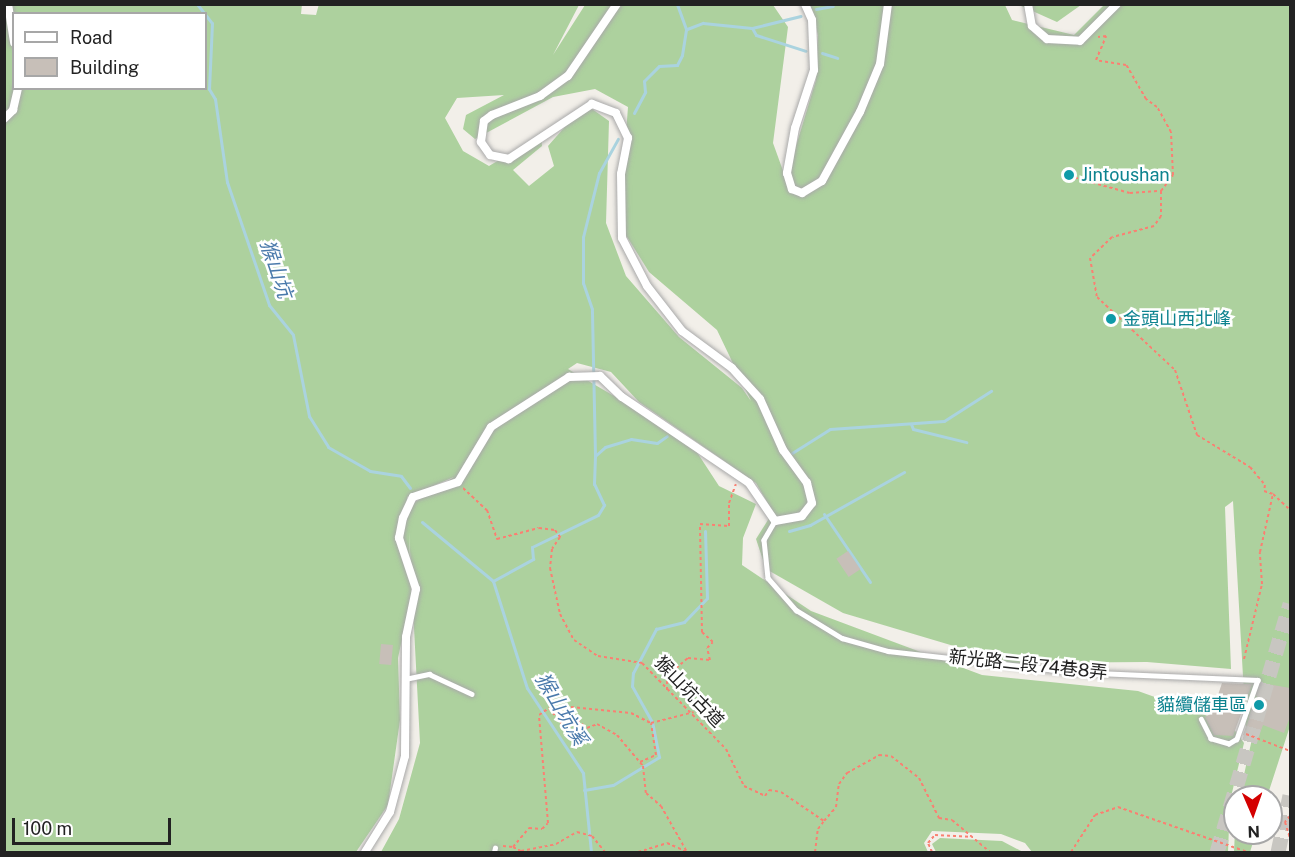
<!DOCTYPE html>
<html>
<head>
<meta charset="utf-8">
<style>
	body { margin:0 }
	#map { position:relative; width:1295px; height:857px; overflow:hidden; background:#f2efe9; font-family:"Public Sans","Noto Sans TC",sans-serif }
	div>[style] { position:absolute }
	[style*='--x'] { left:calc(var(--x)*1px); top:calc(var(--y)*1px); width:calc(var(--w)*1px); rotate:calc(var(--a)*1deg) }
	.forest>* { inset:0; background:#add19e }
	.stream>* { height:3px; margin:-1.5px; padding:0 1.5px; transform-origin:1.5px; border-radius:1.5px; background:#aad3df }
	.building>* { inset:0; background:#c7bfb8; transform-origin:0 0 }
	.motorway-tunnel>* { height:15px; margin-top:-7.5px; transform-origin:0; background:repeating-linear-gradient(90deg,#c8c6c1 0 15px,transparent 0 23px) }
	.path>* { height:2px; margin-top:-1px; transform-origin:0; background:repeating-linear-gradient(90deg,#fa8072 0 3px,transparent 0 6px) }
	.roads { filter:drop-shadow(0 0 2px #a9a9a9) drop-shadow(0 0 2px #a9a9a9) }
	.service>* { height:4.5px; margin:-2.25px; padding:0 2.25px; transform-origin:2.25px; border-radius:2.25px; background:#fff }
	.minor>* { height:8px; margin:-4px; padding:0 4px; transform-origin:4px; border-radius:4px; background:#fff }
	.dots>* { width:16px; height:16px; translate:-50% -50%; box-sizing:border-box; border:3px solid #fff; border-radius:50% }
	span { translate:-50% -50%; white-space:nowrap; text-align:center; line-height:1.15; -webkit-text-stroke:5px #fff; paint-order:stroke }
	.culture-label { font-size:18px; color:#0d838f }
	.left { translate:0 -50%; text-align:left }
	.right { translate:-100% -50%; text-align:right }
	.street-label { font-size:18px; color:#222 }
	.water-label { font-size:20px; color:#4a7aab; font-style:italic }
	.frame { position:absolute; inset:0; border:6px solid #222; pointer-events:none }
	.legend { position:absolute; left:12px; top:12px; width:195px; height:78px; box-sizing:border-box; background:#fff; border:2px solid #a7a7a7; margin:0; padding:8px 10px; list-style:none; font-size:18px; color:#222 }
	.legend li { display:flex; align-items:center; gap:12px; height:30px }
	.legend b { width:30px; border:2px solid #a7a7a7 }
	.north { position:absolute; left:1223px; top:785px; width:60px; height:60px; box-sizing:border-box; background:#fff; border:2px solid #a7a7a7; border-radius:50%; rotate:178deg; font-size:16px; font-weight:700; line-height:24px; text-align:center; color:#222 }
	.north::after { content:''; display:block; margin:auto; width:21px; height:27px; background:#d40000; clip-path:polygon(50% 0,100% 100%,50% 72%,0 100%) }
	.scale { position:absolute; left:12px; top:818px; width:159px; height:27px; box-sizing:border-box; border:3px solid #222; border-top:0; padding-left:8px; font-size:18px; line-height:21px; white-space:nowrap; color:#222; -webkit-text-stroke:4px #fff; paint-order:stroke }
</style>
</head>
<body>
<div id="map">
	<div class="forest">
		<i style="clip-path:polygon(evenodd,302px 4px,301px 14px,316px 15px,319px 4px,579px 5px,553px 55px,585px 5px,773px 5px,788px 27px,773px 143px,786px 179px,816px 80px,818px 35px,810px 5px,1005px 5px,1012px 20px,1074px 35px,1104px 5px,1290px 5px,1290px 726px,1267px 797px,1239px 797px,1252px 739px,1246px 729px,1233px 501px,1225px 507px,1231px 669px,1147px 662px,1011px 663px,843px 613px,766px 569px,756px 539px,773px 512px,756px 483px,639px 402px,611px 372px,577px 363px,568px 369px,689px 440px,719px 486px,756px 504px,743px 538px,742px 565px,811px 611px,982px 675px,1138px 691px,1230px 724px,1244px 743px,1230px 801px,1228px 852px,1032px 852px,1025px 843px,1001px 834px,932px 831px,924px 843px,928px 852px,381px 852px,399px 819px,420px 743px,409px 532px,411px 597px,398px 658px,400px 720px,388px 805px,356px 852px,5px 852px,5px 5px,302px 4px,14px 14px,206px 14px,206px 88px,14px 88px,14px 14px,302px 4px,595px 89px,628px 107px,619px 224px,649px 272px,717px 330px,751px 401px,742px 388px,679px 337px,626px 276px,606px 223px,609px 121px,585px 104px,548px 146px,554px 166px,529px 186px,513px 170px,542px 146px,541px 135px,489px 166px,463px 151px,445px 118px,457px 98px,504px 95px,466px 115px,463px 129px,475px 139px,553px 97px,595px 89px,302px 4px,454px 477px,409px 506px,408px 517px,407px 497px,454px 477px)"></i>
		<i style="clip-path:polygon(1019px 5px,1081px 5px,1057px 22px)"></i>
		<i style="clip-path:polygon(1235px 830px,1256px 833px,1250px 852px,1234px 852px)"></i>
		<i style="clip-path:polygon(940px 838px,1002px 841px,1023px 852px,936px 852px,932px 844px)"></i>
	</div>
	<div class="stream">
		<i style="--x:197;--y:4;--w:24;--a:52"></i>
		<i style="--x:212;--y:23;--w:66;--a:92.6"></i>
		<i style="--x:209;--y:89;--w:12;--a:59"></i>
		<i style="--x:215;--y:99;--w:84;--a:81.8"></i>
		<i style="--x:227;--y:182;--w:130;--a:71.1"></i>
		<i style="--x:269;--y:305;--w:38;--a:51"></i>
		<i style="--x:293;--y:335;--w:83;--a:78.8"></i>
		<i style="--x:309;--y:416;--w:36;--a:58"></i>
		<i style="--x:328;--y:447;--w:48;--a:29.7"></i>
		<i style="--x:370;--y:471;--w:31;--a:9"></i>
		<i style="--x:401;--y:476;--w:15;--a:53"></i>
		<i style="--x:816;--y:9;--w:17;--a:-10"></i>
		<i style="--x:752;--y:28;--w:50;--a:-13.8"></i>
		<i style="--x:687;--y:29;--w:17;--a:-21"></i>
		<i style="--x:703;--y:23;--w:49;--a:5.8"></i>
		<i style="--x:752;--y:28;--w:8;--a:60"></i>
		<i style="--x:756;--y:35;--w:52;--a:17.7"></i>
		<i style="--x:822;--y:53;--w:16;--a:18"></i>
		<i style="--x:634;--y:113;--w:24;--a:-62"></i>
		<i style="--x:645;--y:92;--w:11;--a:-95"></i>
		<i style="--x:644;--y:81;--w:21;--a:-45"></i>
		<i style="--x:659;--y:66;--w:18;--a:-3"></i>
		<i style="--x:677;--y:65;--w:11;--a:-63"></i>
		<i style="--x:682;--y:55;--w:26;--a:-81"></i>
		<i style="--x:686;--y:29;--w:27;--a:-110"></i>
		<i style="--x:911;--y:424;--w:5;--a:68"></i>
		<i style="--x:913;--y:429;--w:55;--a:13.8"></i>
		<i style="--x:792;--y:453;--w:45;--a:-32.3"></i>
		<i style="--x:830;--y:429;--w:114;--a:-4"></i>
		<i style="--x:944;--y:421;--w:56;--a:-32.6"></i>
		<i style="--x:595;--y:456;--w:147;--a:-91.2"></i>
		<i style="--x:592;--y:309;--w:28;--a:-109"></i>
		<i style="--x:583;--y:283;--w:46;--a:-90"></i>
		<i style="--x:583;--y:237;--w:66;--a:-76"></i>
		<i style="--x:599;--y:173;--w:39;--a:-61"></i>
		<i style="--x:824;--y:514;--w:82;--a:55.9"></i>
		<i style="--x:422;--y:522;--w:92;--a:39.7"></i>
		<i style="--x:789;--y:531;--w:22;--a:-16"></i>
		<i style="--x:810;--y:525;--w:108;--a:-29.4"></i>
		<i style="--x:493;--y:581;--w:112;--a:72.4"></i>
		<i style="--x:527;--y:688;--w:102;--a:56.6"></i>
		<i style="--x:583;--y:773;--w:79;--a:84.2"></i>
		<i style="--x:493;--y:581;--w:46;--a:-28.8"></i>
		<i style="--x:533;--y:559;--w:12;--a:-95"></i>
		<i style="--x:532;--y:547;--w:73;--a:-25.9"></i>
		<i style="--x:598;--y:515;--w:12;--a:-59"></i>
		<i style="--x:604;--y:505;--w:23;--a:-115"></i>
		<i style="--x:594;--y:484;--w:28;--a:-88"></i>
		<i style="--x:595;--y:456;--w:13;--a:-42"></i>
		<i style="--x:605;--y:447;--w:27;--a:-17"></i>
		<i style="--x:631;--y:439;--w:26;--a:9"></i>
		<i style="--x:657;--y:443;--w:12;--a:-35"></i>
		<i style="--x:584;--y:790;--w:29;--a:-10"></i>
		<i style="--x:613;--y:785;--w:54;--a:-31.3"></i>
		<i style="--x:659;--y:757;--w:36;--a:-101"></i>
		<i style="--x:652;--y:722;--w:41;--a:-119.1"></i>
		<i style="--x:632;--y:686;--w:13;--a:-86"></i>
		<i style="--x:633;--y:673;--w:50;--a:-62.4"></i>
		<i style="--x:656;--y:629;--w:29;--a:-14"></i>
		<i style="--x:684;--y:622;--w:33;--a:-46"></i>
		<i style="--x:707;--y:598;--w:67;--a:-91.7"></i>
	</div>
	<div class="building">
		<i style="left:848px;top:551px;width:22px;height:14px;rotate:56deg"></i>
		<i style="left:381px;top:644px;width:12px;height:20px;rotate:5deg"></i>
		<i style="clip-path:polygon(1222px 683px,1252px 684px,1233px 736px,1214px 735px,1205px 717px,1212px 713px)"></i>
		<i style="clip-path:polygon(1262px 683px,1290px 688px,1290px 717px,1284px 733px,1263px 725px,1257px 741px,1243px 735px)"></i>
	</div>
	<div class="motorway-tunnel">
		<i style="--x:1217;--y:852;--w:259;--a:-73.6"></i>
		<i style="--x:1278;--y:852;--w:58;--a:-78.1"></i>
	</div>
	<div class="path">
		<i style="--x:1069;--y:176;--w:63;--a:15.6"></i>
		<i style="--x:1130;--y:193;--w:31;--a:-4"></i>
		<i style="--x:1161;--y:191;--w:20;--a:-53"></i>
		<i style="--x:1173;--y:175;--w:43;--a:-92.7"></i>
		<i style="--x:1171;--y:132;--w:29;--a:-119"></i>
		<i style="--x:1157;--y:107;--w:14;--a:-144"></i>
		<i style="--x:1146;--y:99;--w:39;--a:-120"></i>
		<i style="--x:1126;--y:65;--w:30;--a:-171"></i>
		<i style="--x:1096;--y:60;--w:26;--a:-67"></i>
		<i style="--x:1106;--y:36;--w:8;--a:173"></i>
		<i style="--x:1161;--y:191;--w:25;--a:90"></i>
		<i style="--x:1161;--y:216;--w:12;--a:125"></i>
		<i style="--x:1154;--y:226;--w:43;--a:165.3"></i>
		<i style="--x:1112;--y:237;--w:30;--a:136"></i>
		<i style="--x:1090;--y:258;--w:40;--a:80"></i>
		<i style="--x:1097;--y:297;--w:107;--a:43.1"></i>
		<i style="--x:1175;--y:370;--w:69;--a:71.3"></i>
		<i style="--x:1197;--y:435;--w:62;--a:31.1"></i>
		<i style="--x:1250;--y:467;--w:23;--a:50"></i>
		<i style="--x:1265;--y:485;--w:6;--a:99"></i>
		<i style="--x:1264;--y:491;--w:9;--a:18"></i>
		<i style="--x:1273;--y:494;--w:23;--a:43"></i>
		<i style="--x:463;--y:488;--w:33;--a:43"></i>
		<i style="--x:487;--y:510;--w:31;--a:71"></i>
		<i style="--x:497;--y:539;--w:43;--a:-14.7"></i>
		<i style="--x:539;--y:528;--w:16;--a:7"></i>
		<i style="--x:555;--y:530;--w:9;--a:54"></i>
		<i style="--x:560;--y:537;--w:14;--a:124"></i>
		<i style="--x:552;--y:549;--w:19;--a:96"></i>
		<i style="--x:550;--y:568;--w:47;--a:77.7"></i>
		<i style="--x:560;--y:614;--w:30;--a:62"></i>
		<i style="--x:574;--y:640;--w:29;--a:34"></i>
		<i style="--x:598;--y:656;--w:45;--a:9"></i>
		<i style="--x:642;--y:663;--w:120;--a:45.7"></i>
		<i style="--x:726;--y:749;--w:41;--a:64.1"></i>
		<i style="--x:744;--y:786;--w:23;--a:25"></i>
		<i style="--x:765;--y:796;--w:7;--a:-56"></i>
		<i style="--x:769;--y:790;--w:12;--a:9"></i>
		<i style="--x:781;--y:792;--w:52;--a:34"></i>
		<i style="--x:824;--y:821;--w:18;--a:-49"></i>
		<i style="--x:836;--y:807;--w:23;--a:-83"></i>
		<i style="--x:839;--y:784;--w:14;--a:-54"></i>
		<i style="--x:847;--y:773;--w:37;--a:-29"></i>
		<i style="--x:879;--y:755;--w:12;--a:5"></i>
		<i style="--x:891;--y:756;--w:36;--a:38"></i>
		<i style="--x:919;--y:778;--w:45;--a:63.4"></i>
		<i style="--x:939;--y:818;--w:13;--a:9"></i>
		<i style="--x:952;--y:820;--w:50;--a:40.1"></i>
		<i style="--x:1244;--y:659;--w:77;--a:-76.5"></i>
		<i style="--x:1262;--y:584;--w:32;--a:-94"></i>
		<i style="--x:1260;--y:552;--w:59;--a:-77.4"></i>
		<i style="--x:667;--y:690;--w:14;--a:-90"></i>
		<i style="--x:667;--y:676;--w:28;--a:-41"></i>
		<i style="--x:688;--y:658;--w:22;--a:5"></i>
		<i style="--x:710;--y:660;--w:12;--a:-104"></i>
		<i style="--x:707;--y:648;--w:8;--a:-45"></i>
		<i style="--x:713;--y:642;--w:15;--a:-138"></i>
		<i style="--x:702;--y:632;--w:108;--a:-91.1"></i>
		<i style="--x:700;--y:524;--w:29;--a:4"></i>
		<i style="--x:729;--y:526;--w:23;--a:-90"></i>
		<i style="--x:729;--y:503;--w:20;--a:-70"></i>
		<i style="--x:584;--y:726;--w:21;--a:-137"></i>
		<i style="--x:569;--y:712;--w:5;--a:-68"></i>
		<i style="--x:571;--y:707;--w:60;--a:5.7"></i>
		<i style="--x:631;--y:713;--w:22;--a:27"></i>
		<i style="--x:651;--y:723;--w:44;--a:-14.3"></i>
		<i style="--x:1246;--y:734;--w:47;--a:21.1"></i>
		<i style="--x:640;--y:762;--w:17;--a:-24"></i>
		<i style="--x:656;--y:755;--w:32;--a:-99"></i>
		<i style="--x:1290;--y:816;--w:8;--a:130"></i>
		<i style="--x:1285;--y:822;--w:17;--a:73"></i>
		<i style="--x:503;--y:846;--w:10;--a:6"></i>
		<i style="--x:513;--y:847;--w:25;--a:-50"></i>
		<i style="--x:529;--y:828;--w:13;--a:4"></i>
		<i style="--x:542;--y:829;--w:8;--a:-45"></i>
		<i style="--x:548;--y:823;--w:108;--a:-94.8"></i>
		<i style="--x:539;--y:715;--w:12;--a:-35"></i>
		<i style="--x:549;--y:708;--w:33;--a:51"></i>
		<i style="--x:570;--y:734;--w:29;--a:-20"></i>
		<i style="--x:597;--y:724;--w:23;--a:29"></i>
		<i style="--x:617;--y:735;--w:40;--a:50"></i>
		<i style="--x:643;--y:766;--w:27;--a:84"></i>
		<i style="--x:646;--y:793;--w:20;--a:41"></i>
		<i style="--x:661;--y:806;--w:53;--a:60.5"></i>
		<i style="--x:513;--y:847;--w:9;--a:27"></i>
		<i style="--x:521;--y:851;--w:36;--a:-11"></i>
		<i style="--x:556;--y:844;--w:24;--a:-30"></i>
		<i style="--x:577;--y:832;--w:16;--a:15"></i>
		<i style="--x:592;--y:836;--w:21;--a:51"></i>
		<i style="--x:638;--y:852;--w:30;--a:-17"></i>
		<i style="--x:667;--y:843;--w:22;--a:24"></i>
		<i style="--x:687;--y:852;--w:27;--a:0"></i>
		<i style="--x:815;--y:852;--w:23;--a:-83"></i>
		<i style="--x:818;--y:829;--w:10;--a:-53"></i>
		<i style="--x:894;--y:852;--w:11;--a:0"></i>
		<i style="--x:932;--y:852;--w:10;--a:-114"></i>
		<i style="--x:928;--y:843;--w:11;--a:-49"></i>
		<i style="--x:935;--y:835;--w:35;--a:3"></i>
		<i style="--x:1071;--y:852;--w:44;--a:-57"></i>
		<i style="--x:1095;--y:815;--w:24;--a:-19"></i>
		<i style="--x:1118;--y:807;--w:137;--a:19.2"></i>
	</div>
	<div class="roads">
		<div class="service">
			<i style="--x:775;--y:521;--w:22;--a:120"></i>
			<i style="--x:764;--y:540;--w:38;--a:84"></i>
			<i style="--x:768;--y:578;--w:43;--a:48.8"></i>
			<i style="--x:796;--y:610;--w:54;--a:31.3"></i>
			<i style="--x:842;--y:638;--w:48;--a:15.8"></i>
			<i style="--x:888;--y:651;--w:187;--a:6.4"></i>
			<i style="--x:1074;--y:672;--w:184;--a:2.5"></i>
			<i style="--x:1258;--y:680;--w:63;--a:109.6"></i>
			<i style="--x:1237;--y:739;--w:9;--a:148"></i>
			<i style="--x:1229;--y:744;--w:19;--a:-164"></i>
			<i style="--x:1211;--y:739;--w:22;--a:-117"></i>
			<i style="--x:405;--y:679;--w:25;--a:-12"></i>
			<i style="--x:429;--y:674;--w:47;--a:24.9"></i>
			<i style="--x:494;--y:852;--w:4;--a:-76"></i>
		</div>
		<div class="minor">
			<i style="--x:8;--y:4;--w:39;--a:81"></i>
			<i style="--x:805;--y:4;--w:17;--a:66"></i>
			<i style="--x:812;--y:20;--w:50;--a:87.7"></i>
			<i style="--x:814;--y:70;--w:61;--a:108.1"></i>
			<i style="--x:795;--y:128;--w:46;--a:100.1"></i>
			<i style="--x:787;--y:173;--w:17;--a:73"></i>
			<i style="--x:792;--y:189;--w:11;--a:22"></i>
			<i style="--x:802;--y:193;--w:23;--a:-31"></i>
			<i style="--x:822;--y:181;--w:79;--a:-61.2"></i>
			<i style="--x:860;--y:112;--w:52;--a:-67.4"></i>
			<i style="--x:880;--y:64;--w:61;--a:-82.4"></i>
			<i style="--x:1028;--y:4;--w:22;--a:80"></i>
			<i style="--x:1032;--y:26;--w:20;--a:41"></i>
			<i style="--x:1047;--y:39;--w:33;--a:3"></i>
			<i style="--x:1080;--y:41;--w:52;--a:-45"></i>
			<i style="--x:4;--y:119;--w:13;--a:-45"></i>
			<i style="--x:13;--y:110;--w:23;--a:-77"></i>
			<i style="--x:365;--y:852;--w:47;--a:-58"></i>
			<i style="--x:390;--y:812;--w:58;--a:-75"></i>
			<i style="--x:405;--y:756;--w:119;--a:-89.5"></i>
			<i style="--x:406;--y:637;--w:49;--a:-78.2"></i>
			<i style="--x:416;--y:589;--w:54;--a:-108.4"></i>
			<i style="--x:399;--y:538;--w:20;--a:-79"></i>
			<i style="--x:403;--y:518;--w:23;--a:-65"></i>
			<i style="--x:413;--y:497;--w:47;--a:-18.4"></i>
			<i style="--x:458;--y:482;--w:64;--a:-59"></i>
			<i style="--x:491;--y:427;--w:93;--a:-32.7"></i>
			<i style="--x:569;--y:377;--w:31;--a:-2"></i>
			<i style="--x:600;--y:376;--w:30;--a:44"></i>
			<i style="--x:622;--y:397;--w:153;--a:34.1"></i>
			<i style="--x:749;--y:483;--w:46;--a:55.6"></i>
			<i style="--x:775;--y:521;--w:27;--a:-10"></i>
			<i style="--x:802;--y:516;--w:16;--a:-52"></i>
			<i style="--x:812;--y:503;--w:21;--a:-104"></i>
			<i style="--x:807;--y:483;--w:41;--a:-126"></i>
			<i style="--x:783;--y:450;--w:56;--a:-114.3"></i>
			<i style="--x:760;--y:399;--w:42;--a:-132.1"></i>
			<i style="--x:732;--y:368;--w:62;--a:-143.5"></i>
			<i style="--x:682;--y:331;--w:57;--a:-127.9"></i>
			<i style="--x:647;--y:286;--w:54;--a:-117.5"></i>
			<i style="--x:622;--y:238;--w:64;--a:-90.9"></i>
			<i style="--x:621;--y:174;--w:37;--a:-79"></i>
			<i style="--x:628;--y:138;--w:28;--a:-116"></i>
			<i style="--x:616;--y:113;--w:26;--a:-159"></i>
			<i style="--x:592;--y:104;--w:100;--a:146.5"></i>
			<i style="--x:509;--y:159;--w:19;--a:-168"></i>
			<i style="--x:490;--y:155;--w:16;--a:-125"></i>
			<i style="--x:481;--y:142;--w:21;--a:-82"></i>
			<i style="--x:484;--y:121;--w:10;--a:-37"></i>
			<i style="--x:492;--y:115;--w:52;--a:-21.6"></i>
			<i style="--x:540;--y:96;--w:34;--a:-36"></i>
			<i style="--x:568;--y:76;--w:87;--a:-55.8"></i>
		</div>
	</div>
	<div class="dots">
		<i style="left:1069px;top:175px;background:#0f9aa8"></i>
		<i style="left:1111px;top:319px;background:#0f9aa8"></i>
		<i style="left:1259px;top:705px;background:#0f9aa8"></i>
	</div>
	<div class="culture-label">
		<span class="left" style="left:1081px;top:175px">Jintoushan</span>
		<span class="left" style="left:1123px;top:319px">金頭山西北峰</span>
		<span class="right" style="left:1247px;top:705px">貓纜儲車區</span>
	</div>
	<div class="street-label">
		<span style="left:1028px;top:665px;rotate:6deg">新光路二段74巷8弄</span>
		<span style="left:689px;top:692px;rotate:46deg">猴山坑古道</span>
	</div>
	<div class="water-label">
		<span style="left:276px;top:269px;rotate:71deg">猴山坑</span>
		<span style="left:561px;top:709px;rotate:59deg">猴山坑溪</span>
	</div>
	<div class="frame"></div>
	<ul class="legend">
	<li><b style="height:8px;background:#fff"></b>Road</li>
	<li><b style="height:16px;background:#c7bfb8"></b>Building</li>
	</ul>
	<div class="north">N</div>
	<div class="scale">100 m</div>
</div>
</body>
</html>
